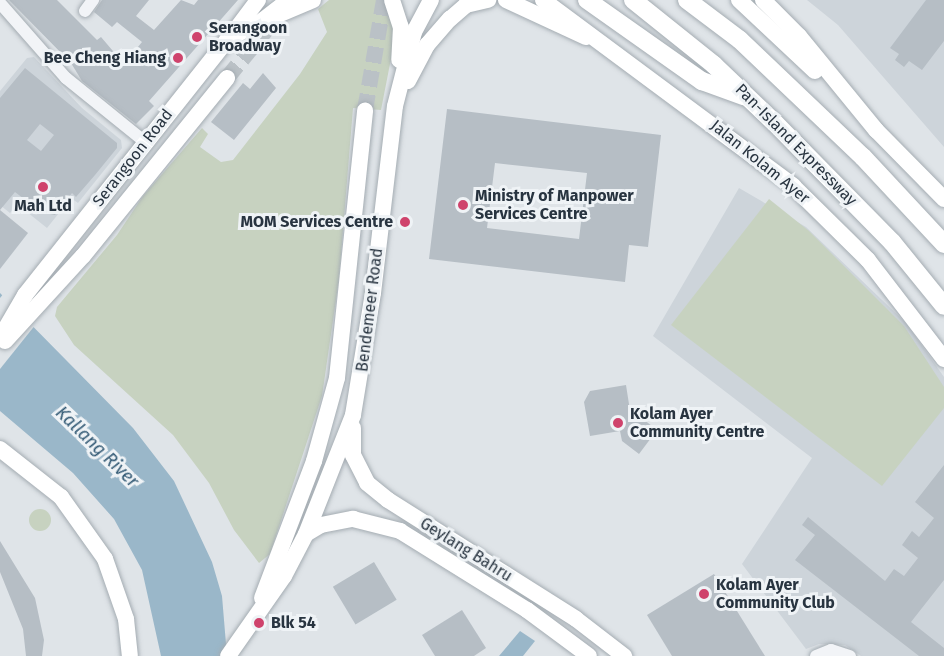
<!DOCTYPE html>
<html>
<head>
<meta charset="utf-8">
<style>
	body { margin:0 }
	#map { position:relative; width:944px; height:656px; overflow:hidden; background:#dfe4e8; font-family:"Fira Sans",sans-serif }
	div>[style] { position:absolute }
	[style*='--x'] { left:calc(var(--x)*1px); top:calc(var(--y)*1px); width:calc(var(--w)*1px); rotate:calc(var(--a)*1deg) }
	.built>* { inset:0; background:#cdd4da }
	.green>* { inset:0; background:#c7d2c0 }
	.round { border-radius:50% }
	.water>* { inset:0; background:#9ab7c9 }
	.pier>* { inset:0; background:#dfe4e8 }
	.building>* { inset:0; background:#b6bec5; transform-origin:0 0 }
	.major-tunnel>* { height:16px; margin-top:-8px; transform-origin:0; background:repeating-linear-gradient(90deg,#bac1c6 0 16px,transparent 0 24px) }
	.roads { filter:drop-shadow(0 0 2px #a4acb2) drop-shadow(0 0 2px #a4acb2) }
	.minor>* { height:12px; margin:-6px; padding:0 6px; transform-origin:6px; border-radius:6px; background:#f2f4f7 }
	.major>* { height:16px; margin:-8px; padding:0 8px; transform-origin:8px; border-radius:8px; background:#fff }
	.highway>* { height:18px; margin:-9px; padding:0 9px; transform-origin:9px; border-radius:9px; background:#fff }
	.dots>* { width:16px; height:16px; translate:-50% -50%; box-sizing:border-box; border:3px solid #eff3f6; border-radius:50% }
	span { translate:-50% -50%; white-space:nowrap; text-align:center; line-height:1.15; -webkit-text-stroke:6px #eff3f6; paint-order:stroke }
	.poi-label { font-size:16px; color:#283440; font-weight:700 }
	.left { translate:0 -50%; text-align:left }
	.right { translate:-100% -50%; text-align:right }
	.street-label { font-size:16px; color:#283440 }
	.water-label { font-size:18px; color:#325974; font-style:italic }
</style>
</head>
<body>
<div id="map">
	<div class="built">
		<i style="clip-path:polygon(807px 0,944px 0,944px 147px,838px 25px)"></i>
		<i style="clip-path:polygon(34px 57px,82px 108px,121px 140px,122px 148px,78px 203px,71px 198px,47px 228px,17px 204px,10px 213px,0 205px,0 91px,27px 58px)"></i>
		<i style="clip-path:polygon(739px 188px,806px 227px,906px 323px,944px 377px,944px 656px,861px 656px,845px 645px,819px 644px,806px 649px,742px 564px,812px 458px,653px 336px)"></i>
	</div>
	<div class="green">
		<i style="clip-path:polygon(329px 0,380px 0,393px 15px,396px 33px,381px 110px,353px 108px,339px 279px,322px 396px,270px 554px,259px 563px,234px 530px,209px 483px,173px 435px,74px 345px,55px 316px,57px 307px,117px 235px,143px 196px,202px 128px,208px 134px,200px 147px,221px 162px,233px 160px,300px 74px,327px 32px,318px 9px)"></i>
		<i style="clip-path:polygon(769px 199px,809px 231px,904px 326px,944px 387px,944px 408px,882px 486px,671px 325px)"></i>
		<i class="round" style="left:29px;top:509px;width:22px;height:22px"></i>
	</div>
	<div class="water">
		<i style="clip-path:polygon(0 293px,133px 428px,174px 481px,212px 562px,222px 596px,227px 656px,161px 656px,142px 570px,114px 519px,73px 473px,0 411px)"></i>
		<i style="clip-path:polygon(520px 631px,535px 641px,523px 656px,499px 656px)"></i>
	</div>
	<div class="pier">
		<i style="clip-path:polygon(4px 293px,36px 324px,0 369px,0 298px)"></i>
	</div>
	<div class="building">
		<i style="clip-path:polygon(9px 0,57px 0,97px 40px,101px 37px,124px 64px,142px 42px,117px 22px,112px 27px,94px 12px,102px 0,149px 0,136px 16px,154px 30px,181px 0,194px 5px,198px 0,238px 0,149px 101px,154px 106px,136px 124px,82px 81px,71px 63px)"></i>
		<i style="clip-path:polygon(926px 0,944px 0,944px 41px,922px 70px,909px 61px,904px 67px,895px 60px,899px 54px,890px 48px)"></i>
		<i style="clip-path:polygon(evenodd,25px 68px,117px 143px,117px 148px,95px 175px,76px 197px,72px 193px,55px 215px,41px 212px,15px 192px,0 210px,0 98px,25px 68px,40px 124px,54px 135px,41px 151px,27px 140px,40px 124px)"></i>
		<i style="clip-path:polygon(263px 73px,276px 88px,234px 140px,211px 122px,243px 83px,250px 89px)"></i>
		<i style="clip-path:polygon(evenodd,447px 109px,661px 135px,648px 247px,629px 245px,625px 282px,429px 259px,447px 109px,495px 163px,587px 173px,579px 239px,487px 228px,495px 163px)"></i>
		<i style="clip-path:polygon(0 210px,28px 233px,0 269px)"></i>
		<i style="clip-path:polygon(626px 385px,631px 417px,638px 415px,657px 430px,639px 454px,622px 441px,620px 431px,590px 436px,584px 402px,590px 391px)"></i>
		<i style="clip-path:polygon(944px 465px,944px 580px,911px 622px,944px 648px,944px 656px,919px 656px,795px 560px,815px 535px,802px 525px,808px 517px,885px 581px,894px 569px,904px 576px,918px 558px,902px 545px,912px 531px,919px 537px,934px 518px,915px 502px)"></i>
		<i style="clip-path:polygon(0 541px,35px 598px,44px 640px,42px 656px,26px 656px,23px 629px,0 572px)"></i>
		<i style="left:374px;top:562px;width:44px;height:48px;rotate:59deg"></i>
		<i style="clip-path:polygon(714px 574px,765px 656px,672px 656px,647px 615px)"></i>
		<i style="clip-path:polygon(462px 610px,486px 648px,474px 656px,435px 656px,422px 635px)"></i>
	</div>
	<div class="major-tunnel">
		<i style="--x:227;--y:78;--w:92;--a:-50.8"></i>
		<i style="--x:365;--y:110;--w:112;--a:-80.2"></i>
	</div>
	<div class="roads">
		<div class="minor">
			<i style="--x:0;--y:3;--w:100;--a:48.7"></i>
			<i style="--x:66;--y:78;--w:102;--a:39"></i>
			<i style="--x:85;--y:11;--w:14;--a:-54"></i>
			<i style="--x:816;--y:656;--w:16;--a:-22"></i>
			<i style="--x:831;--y:650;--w:20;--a:18"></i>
		</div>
		<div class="major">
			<i style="--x:392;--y:0;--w:28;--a:72"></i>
			<i style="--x:401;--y:27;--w:33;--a:93"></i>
			<i style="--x:506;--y:0;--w:88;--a:24.8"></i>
			<i style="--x:543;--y:0;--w:312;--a:36.6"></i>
			<i style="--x:793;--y:186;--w:105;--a:44.6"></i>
			<i style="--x:868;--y:260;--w:125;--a:52.5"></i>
			<i style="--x:739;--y:0;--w:104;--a:43.1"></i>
			<i style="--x:763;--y:0;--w:51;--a:45"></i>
			<i style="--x:799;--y:36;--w:122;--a:50.7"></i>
			<i style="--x:876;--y:130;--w:97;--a:45.4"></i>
			<i style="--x:278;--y:15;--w:38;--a:-23"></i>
			<i style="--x:231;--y:36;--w:45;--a:-53.1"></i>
			<i style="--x:408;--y:81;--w:41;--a:-62.2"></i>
			<i style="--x:427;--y:45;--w:35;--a:-49"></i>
			<i style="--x:450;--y:19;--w:21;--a:-41"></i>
			<i style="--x:466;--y:5;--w:23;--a:-13"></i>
			<i style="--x:0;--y:338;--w:50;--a:-59.8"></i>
			<i style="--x:25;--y:295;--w:327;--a:-51.6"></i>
			<i style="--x:228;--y:39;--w:40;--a:-28"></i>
			<i style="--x:263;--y:20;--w:33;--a:-38"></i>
			<i style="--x:5;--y:341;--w:115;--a:-47.5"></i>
			<i style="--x:83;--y:256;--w:229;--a:-51"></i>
			<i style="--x:353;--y:428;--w:27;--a:90"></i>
			<i style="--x:353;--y:455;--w:31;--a:63"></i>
			<i style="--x:367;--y:483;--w:27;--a:39"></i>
			<i style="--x:388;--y:500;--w:222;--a:32.3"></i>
			<i style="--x:576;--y:619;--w:61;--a:37.6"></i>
			<i style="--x:0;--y:449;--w:78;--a:38.2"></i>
			<i style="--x:61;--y:497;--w:76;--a:54.6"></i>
			<i style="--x:105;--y:559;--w:64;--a:70.7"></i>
			<i style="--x:126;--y:619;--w:37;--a:84"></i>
			<i style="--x:306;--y:534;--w:17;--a:-31"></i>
			<i style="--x:321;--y:525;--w:33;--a:-11"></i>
			<i style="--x:353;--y:519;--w:49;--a:14.3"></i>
			<i style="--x:400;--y:531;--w:150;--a:31.9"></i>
			<i style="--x:527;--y:610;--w:77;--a:36.6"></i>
			<i style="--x:262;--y:598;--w:147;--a:-69.2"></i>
			<i style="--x:314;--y:461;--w:86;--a:-74.5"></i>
			<i style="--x:337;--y:378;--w:269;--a:-84"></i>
			<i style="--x:228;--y:656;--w:98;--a:-55"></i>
			<i style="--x:284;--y:576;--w:47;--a:-62.4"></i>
			<i style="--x:306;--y:534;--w:128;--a:-68.4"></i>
			<i style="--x:353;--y:415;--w:124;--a:-80.7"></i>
			<i style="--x:373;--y:293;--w:188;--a:-83.3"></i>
			<i style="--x:395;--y:106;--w:76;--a:-75.6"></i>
			<i style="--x:414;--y:32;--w:36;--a:-62"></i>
		</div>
		<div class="highway">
			<i style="--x:587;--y:0;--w:141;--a:35.2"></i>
			<i style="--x:702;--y:81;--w:44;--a:20.1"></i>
			<i style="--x:633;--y:0;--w:104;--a:38.7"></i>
			<i style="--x:714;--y:65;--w:84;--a:43.6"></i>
			<i style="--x:775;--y:123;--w:167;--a:45.5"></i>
			<i style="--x:892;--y:242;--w:82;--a:50.9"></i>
			<i style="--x:687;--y:0;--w:66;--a:37"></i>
			<i style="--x:740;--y:40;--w:170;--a:43.6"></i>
			<i style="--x:863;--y:157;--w:119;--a:47"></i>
		</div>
	</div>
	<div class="dots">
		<i style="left:197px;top:37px;background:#cf436c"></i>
		<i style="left:178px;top:58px;background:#cf436c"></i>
		<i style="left:43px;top:187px;background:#cf436c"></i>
		<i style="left:463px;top:205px;background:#cf436c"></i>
		<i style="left:405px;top:222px;background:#cf436c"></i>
		<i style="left:618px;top:423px;background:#cf436c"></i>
		<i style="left:704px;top:594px;background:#cf436c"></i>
		<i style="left:259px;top:623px;background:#cf436c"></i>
	</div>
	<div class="poi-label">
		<span class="left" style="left:209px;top:37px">Serangoon<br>Broadway</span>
		<span class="right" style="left:166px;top:58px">Bee Cheng Hiang</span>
		<span class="left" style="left:475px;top:205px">Ministry of Manpower<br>Services Centre</span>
		<span style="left:43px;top:206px">Mah Ltd</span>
		<span class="right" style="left:393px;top:222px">MOM Services Centre</span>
		<span class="left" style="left:630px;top:423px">Kolam Ayer<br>Community Centre</span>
		<span class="left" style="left:716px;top:594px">Kolam Ayer<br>Community Club</span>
		<span class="left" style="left:271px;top:623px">Blk 54</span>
	</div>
	<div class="street-label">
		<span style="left:796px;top:145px;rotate:45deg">Pan-Island Expressway</span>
		<span style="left:133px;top:158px;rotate:-52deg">Serangoon Road</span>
		<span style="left:760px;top:162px;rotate:39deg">Jalan Kolam Ayer</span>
		<span style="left:370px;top:310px;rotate:-83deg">Bendemeer Road</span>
		<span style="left:466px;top:550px;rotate:32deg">Geylang Bahru</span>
	</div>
	<div class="water-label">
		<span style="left:97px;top:447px;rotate:44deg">Kallang River</span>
	</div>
</div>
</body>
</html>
